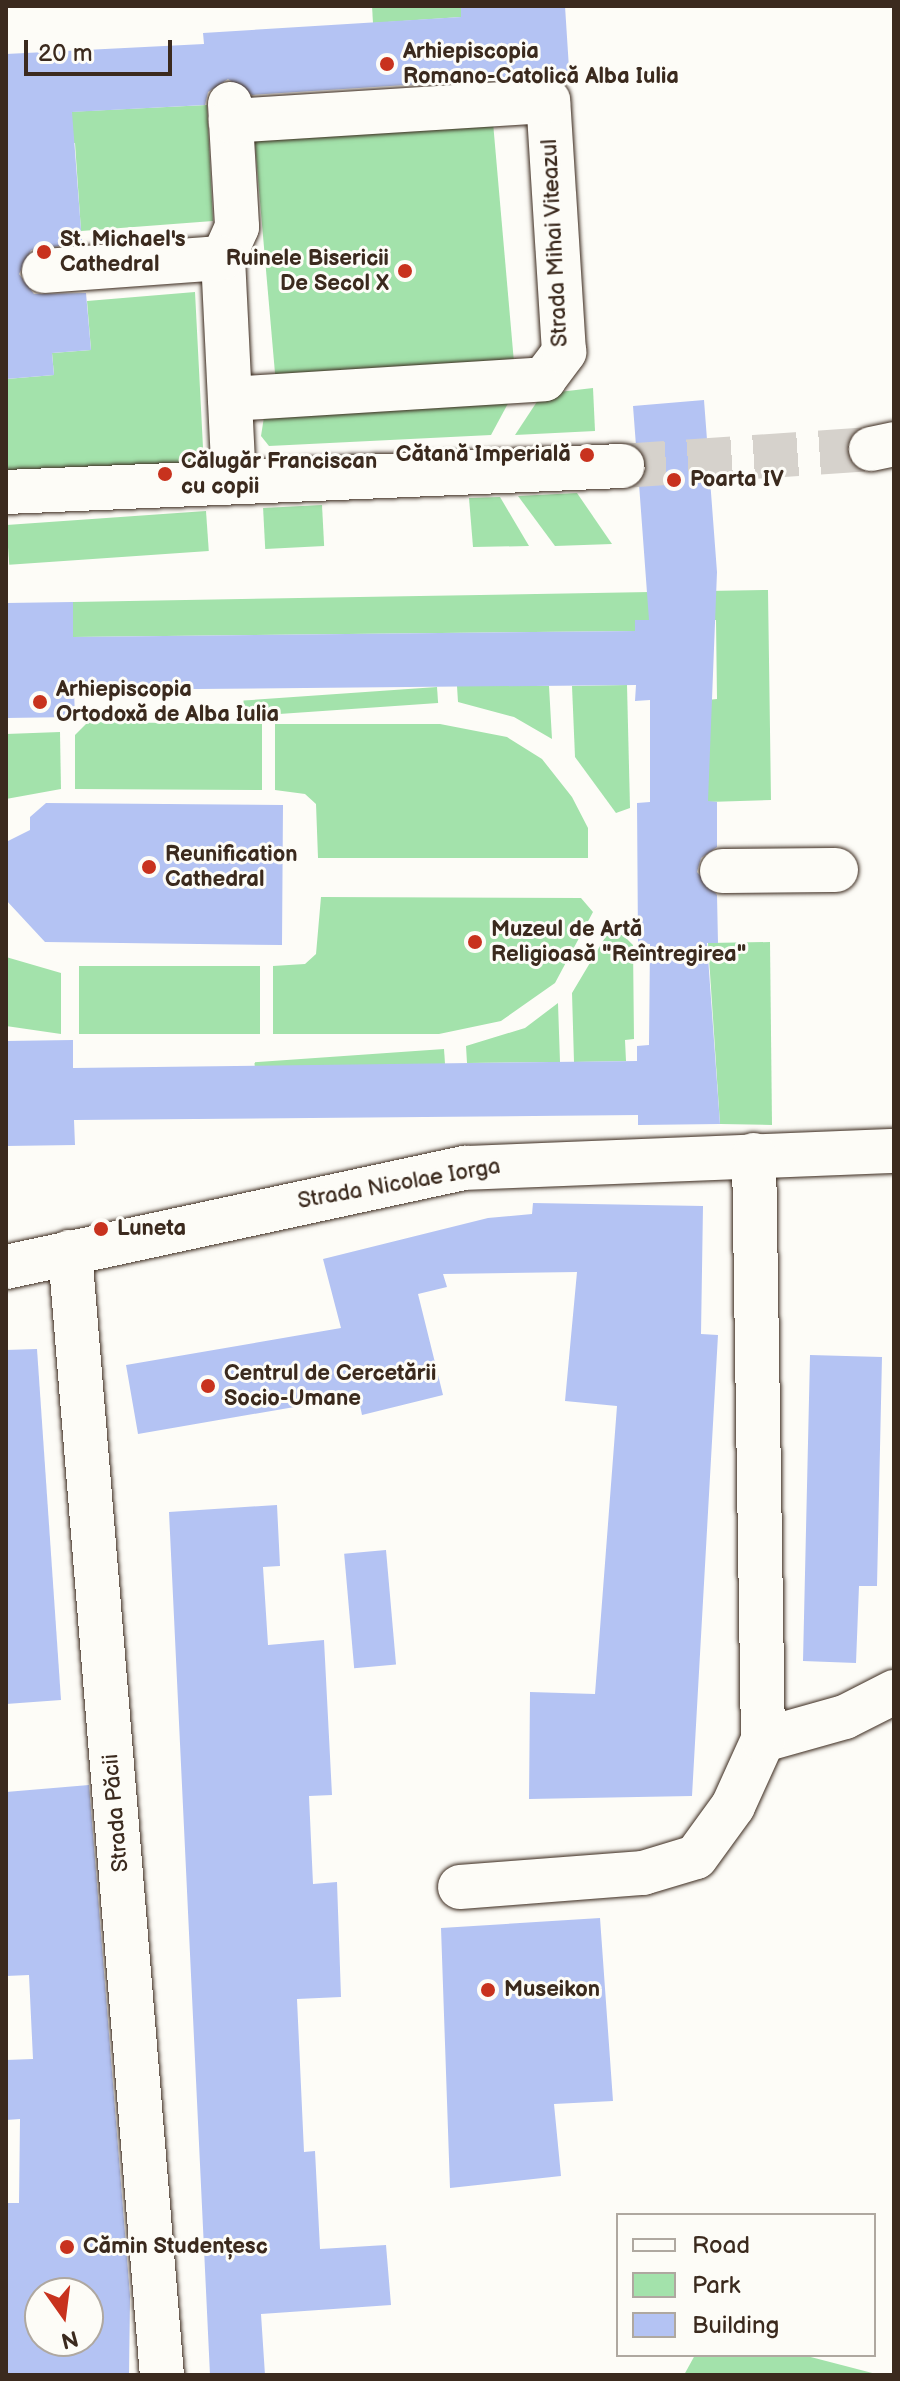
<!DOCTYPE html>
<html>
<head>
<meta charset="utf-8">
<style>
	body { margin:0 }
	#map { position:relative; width:900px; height:2381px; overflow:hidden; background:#fdfcf7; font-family:"Balsamiq Sans",sans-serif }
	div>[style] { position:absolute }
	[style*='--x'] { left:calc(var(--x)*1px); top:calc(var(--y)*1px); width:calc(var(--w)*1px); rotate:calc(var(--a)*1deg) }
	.green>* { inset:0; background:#a3e2ab; transform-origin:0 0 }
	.building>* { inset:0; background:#b4c3f3; transform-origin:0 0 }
	.minor-tunnel>* { height:44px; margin-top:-22px; transform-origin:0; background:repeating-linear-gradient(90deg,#d6d2cc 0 44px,transparent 0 66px) }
	.roads { filter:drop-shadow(0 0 2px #3b2a1e) drop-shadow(0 0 2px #3b2a1e) }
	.minor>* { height:44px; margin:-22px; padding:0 22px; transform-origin:22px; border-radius:22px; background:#fdfcf7 }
	.dots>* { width:22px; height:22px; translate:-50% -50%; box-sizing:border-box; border:4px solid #fdfcf7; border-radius:50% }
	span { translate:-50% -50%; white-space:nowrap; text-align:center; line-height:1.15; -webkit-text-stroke:6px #fdfcf7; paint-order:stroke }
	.poi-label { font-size:22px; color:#3b2a1e; font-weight:700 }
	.left { translate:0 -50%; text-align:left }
	.right { translate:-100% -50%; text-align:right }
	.street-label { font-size:22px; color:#3b2a1e }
	.frame { position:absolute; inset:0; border:8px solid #3b2a1e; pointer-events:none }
	.legend { position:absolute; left:616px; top:2213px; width:260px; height:144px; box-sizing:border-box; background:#fdfcf7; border:2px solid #afa8a0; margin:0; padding:10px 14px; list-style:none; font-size:24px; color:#3b2a1e }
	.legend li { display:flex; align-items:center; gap:16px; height:40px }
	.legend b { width:40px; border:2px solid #afa8a0 }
	.north { position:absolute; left:24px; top:2277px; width:80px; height:80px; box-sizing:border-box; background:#fdfcf7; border:2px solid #afa8a0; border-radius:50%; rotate:166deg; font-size:22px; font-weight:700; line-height:32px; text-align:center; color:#3b2a1e }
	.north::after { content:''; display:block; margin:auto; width:28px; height:36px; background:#c8321e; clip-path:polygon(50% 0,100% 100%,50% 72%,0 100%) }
	.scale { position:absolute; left:24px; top:40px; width:148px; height:36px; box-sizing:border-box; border:4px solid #3b2a1e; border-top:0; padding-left:10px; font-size:24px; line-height:28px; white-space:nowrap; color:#3b2a1e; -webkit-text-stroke:6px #fdfcf7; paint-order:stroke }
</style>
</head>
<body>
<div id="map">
	<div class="green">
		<i style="clip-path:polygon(372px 6px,461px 6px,461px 17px,373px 23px)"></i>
		<i style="clip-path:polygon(207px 105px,213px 221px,81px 231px,75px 143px,6px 148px,6px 115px)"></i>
		<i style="left:492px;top:111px;width:249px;height:239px;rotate:85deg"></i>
		<i style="clip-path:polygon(195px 292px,204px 467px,6px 474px,6px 379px,54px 375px,52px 353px,91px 350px,87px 301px)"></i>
		<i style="clip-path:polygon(593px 388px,595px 431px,515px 435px,542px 394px)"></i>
		<i style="clip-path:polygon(512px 396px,491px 435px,269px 446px,261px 436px,264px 417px)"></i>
		<i style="clip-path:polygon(577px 493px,612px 544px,555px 546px,518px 496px)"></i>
		<i style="clip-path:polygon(500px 497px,529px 546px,473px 547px,469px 498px)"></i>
		<i style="left:322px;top:505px;width:41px;height:59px;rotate:87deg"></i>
		<i style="left:206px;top:511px;width:40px;height:200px;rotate:86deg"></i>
		<i style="clip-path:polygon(768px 590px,771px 800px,708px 802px,707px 700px,717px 699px,716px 620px,636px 620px,635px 631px,73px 637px,73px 602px)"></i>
		<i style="clip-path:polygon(627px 685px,630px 808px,616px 813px,575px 757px,572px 686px)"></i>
		<i style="clip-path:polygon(457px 686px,549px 686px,552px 739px,514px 717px,458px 702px)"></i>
		<i style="left:437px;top:687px;width:16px;height:194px;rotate:86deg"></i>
		<i style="clip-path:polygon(88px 722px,262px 724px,262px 790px,75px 789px,75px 735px)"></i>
		<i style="clip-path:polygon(275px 724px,440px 724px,507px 737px,542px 759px,572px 797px,588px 828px,588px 858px,318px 858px,316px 804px,305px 794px,275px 790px)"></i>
		<i style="clip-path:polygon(60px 732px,61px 789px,6px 799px,6px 734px)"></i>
		<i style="clip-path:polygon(321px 897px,581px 898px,593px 912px,555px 983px,501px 1021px,439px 1034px,273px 1034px,273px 966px,305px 964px,316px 954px)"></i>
		<i style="clip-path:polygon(623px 935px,633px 945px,634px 1039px,625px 1040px,626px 1061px,574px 1062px,572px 993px,606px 936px)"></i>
		<i style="clip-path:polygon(770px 942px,772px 1125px,720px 1124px,708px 943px)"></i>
		<i style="clip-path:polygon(6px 957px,61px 973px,61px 1034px,6px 1026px)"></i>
		<i style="left:79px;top:966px;width:181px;height:68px"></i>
		<i style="clip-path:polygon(558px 1003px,560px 1062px,467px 1063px,466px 1046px,525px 1028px)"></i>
		<i style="left:444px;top:1049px;width:15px;height:190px;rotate:86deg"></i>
		<i style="clip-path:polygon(695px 2355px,803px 2355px,880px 2375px,684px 2375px)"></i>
	</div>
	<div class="building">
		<i style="clip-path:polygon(461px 6px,565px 6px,570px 84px,546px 76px,252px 95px,228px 79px,208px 92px,205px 105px,72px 112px,82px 243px,31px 250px,19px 274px,34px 294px,86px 293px,91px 350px,52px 353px,54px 375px,6px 379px,6px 54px,204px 44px,203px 33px,461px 17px)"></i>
		<i style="clip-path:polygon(704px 400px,717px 572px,708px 801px,717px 802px,717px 847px,701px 858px,697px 872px,717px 895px,718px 943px,707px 943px,720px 1124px,638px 1125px,638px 1115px,74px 1120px,75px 1145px,6px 1146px,6px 1041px,73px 1040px,73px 1068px,637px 1061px,637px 1046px,649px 1045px,650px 944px,638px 943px,637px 803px,650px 802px,650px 700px,635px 701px,636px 685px,74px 690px,75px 717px,6px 718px,6px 603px,73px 602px,73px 637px,635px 631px,635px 620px,649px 620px,639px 484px,647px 464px,636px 446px,633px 406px)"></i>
		<i style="clip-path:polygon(46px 803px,283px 805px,282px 945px,45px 942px,6px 900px,6px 842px,30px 830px,30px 817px)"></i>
		<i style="clip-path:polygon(533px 1203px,703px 1206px,701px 1334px,718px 1335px,692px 1796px,529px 1799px,530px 1692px,595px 1694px,617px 1406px,565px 1401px,577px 1272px,443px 1274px,447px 1287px,418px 1294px,443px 1395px,362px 1415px,358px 1396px,138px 1434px,126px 1365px,341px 1328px,323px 1259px,488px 1218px,532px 1214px)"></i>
		<i style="clip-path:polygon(37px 1349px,61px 1700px,6px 1704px,6px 1350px)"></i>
		<i style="clip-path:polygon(810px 1355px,882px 1357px,877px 1586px,859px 1586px,856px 1663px,803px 1661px)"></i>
		<i style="clip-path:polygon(277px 1505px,280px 1566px,263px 1567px,268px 1645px,324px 1640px,332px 1795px,309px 1796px,313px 1884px,337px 1882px,341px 1997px,297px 1999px,304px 2152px,315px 2151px,320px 2249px,386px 2245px,391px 2305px,261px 2314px,265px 2375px,210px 2375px,169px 1512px)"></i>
		<i style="left:386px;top:1550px;width:115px;height:42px;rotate:85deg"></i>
		<i style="clip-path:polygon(evenodd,89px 1785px,130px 2296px,129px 2375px,6px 2375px,6px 2203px,19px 2203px,20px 2119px,6px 2120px,6px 2060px,33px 2059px,29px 1975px,6px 1976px,6px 1792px,89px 1785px,40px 2293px,88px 2293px,88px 2341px,40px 2341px,40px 2293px)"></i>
		<i style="clip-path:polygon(600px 1918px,613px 2101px,554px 2104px,561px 2176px,450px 2188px,441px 1928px)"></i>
	</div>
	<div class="minor-tunnel">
		<i style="--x:622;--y:466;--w:250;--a:-3.9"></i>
	</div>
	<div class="roads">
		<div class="minor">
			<i style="--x:230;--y:104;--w:123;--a:86.7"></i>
			<i style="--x:237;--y:227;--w:34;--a:114"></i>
			<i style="--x:223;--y:258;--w:222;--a:87.2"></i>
			<i style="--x:44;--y:271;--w:179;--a:-4.2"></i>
			<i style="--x:230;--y:399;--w:315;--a:-3.6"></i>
			<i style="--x:544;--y:379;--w:34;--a:-53"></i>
			<i style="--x:564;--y:352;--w:252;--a:-93.6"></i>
			<i style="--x:548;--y:101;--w:318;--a:176.4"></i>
			<i style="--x:871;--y:449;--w:24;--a:-12"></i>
			<i style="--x:6;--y:492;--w:617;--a:-2.42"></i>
			<i style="--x:722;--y:871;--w:114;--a:-0.5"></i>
			<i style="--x:70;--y:1252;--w:1127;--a:85.32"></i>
			<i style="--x:6;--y:1267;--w:470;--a:-12.2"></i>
			<i style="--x:465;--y:1168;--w:429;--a:-2.3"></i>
			<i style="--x:763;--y:1740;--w:85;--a:-15.7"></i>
			<i style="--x:845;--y:1717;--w:55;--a:-27"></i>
			<i style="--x:460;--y:1887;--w:184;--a:-4.4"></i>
			<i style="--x:643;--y:1873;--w:55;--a:-16.8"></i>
			<i style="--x:696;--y:1857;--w:63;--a:-54"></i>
			<i style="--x:733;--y:1806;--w:72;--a:-65.6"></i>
			<i style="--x:763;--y:1740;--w:585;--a:-90.88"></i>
		</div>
	</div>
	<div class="dots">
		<i style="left:387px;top:64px;background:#c8321e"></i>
		<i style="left:44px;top:252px;background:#c8321e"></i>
		<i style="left:405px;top:271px;background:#c8321e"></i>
		<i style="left:587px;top:455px;background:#c8321e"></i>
		<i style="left:165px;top:474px;background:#c8321e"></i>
		<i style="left:674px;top:480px;background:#c8321e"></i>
		<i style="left:40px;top:702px;background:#c8321e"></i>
		<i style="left:149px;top:867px;background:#c8321e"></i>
		<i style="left:475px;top:942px;background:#c8321e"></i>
		<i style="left:101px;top:1229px;background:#c8321e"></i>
		<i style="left:208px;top:1386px;background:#c8321e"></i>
		<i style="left:488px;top:1990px;background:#c8321e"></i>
		<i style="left:67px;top:2247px;background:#c8321e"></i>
	</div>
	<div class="poi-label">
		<span class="left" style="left:403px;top:64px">Arhiepiscopia<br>Romano-Catolică Alba Iulia</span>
		<span class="left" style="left:60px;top:252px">St. Michael's<br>Cathedral</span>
		<span class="right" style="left:389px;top:271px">Ruinele Bisericii<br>De Secol X</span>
		<span class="right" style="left:571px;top:455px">Cătană Imperială</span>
		<span class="left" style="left:181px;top:474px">Călugăr Franciscan<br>cu copii</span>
		<span class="left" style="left:690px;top:480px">Poarta IV</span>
		<span class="left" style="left:56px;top:702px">Arhiepiscopia<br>Ortodoxă de Alba Iulia</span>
		<span class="left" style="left:165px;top:867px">Reunification<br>Cathedral</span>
		<span class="left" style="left:491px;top:942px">Muzeul de Artă<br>Religioasă "Reîntregirea"</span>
		<span class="left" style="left:117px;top:1229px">Luneta</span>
		<span class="left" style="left:224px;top:1386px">Centrul de Cercetării<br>Socio-Umane</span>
		<span class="left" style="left:504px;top:1990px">Museikon</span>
		<span class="left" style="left:83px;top:2247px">Cămin Studențesc</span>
	</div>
	<div class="street-label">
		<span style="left:555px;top:243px;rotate:-93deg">Strada Mihai Viteazul</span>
		<span style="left:399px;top:1184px;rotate:-10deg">Strada Nicolae Iorga</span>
		<span style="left:116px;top:1813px;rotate:-95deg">Strada Păcii</span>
	</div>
	<div class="frame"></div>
	<ul class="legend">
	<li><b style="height:10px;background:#fdfcf7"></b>Road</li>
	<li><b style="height:22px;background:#a3e2ab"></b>Park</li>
	<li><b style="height:22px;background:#b4c3f3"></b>Building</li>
	</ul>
	<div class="north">N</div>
	<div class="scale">20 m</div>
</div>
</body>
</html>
